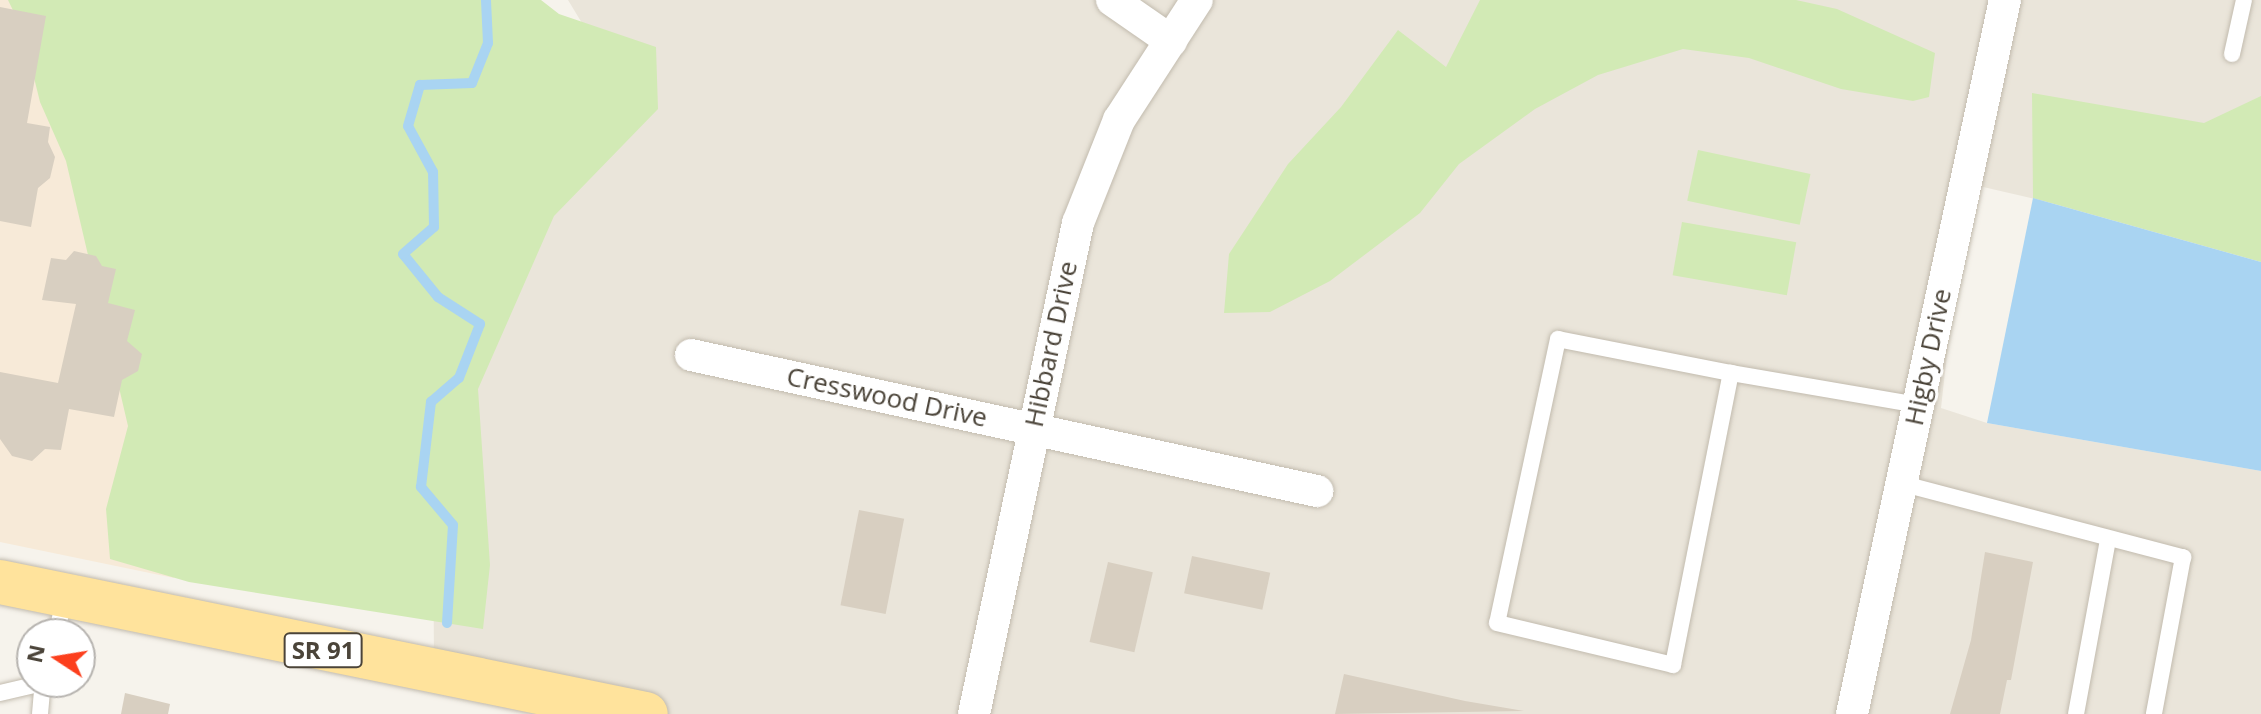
<!DOCTYPE html>
<html>
<head>
<meta charset="utf-8">
<style>
	body { margin:0 }
	#map { position:relative; width:2261px; height:714px; overflow:hidden; background:#f6f3ec; font-family:"Open Sans",sans-serif }
	div>[style] { position:absolute }
	[style*='--x'] { left:calc(var(--x)*1px); top:calc(var(--y)*1px); width:calc(var(--w)*1px); rotate:calc(var(--a)*1deg) }
	.residential>* { inset:0; background:#eae5da }
	.commercial>* { inset:0; background:#f7ead8 }
	.green>* { inset:0; background:#d2eab5; transform-origin:0 0 }
	.water>* { inset:0; background:#a9d4f2 }
	.stream>* { height:10px; margin:-5px; padding:0 5px; transform-origin:5px; border-radius:5px; background:#a9d4f2 }
	.building>* { inset:0; background:#d8cfc1; transform-origin:0 0 }
	.roads { filter:drop-shadow(0 0 2px #c2bbae) drop-shadow(0 0 2px #c2bbae) }
	.service>* { height:16px; margin:-8px; padding:0 8px; transform-origin:8px; border-radius:8px; background:#fff }
	.minor>* { height:32px; margin:-16px; padding:0 16px; transform-origin:16px; border-radius:16px; background:#fff }
	.primary>* { height:44px; margin:-22px; padding:0 22px; transform-origin:22px; border-radius:22px; background:#ffe39c }
	span { translate:-50% -50%; white-space:nowrap; text-align:center; line-height:1.15; -webkit-text-stroke:6px #fff; paint-order:stroke }
	.shield-label span { padding:2px 6px; background:#fff; border:2px solid; border-radius:6px; -webkit-text-stroke-width:0 }
	.shield-label { font-size:24px; color:#4b4439; font-weight:700 }
	.street-label { font-size:26px; color:#4b4439 }
	.north { position:absolute; left:16px; top:618px; width:80px; height:80px; box-sizing:border-box; background:#fff; border:2px solid #b7b4b0; border-radius:50%; rotate:282deg; font-size:22px; font-weight:700; line-height:32px; text-align:center; color:#4b4439 }
	.north::after { content:''; display:block; margin:auto; width:28px; height:36px; background:#fc3f1d; clip-path:polygon(50% 0,100% 100%,50% 72%,0 100%) }
</style>
</head>
<body>
<div id="map">
	<div class="residential">
		<i style="clip-path:polygon(568px 0,2261px 0,2261px 147px,2220px 242px,1966px 183px,1941px 408px,1987px 423px,2261px 471px,2261px 714px,635px 714px,434px 672px,433px 467px,476px 266px,628px 99px)"></i>
	</div>
	<div class="commercial">
		<i style="clip-path:polygon(0 0,29px 0,174px 578px,0 542px)"></i>
	</div>
	<div class="green">
		<i style="clip-path:polygon(8px 0,541px 0,559px 14px,656px 47px,658px 109px,554px 216px,478px 389px,490px 565px,483px 629px,189px 582px,110px 559px,106px 509px,128px 426px,66px 161px,40px 102px,22px 29px)"></i>
		<i style="clip-path:polygon(1480px 0,1796px 0,1837px 9px,1935px 53px,1929px 97px,1913px 101px,1841px 89px,1749px 58px,1683px 49px,1598px 75px,1535px 109px,1459px 164px,1420px 213px,1330px 281px,1270px 312px,1224px 313px,1229px 254px,1288px 164px,1341px 107px,1398px 30px,1446px 67px)"></i>
		<i style="clip-path:polygon(2032px 93px,2204px 123px,2261px 96px,2261px 262px,2033px 198px)"></i>
		<i style="left:1698px;top:150px;width:115px;height:52px;rotate:12deg"></i>
		<i style="left:1682px;top:222px;width:116px;height:54px;rotate:10deg"></i>
	</div>
	<div class="water">
		<i style="clip-path:polygon(2033px 198px,2261px 262px,2261px 471px,1987px 423px)"></i>
	</div>
	<div class="stream">
		<i style="--x:447;--y:623;--w:98;--a:-86.5"></i>
		<i style="--x:453;--y:525;--w:50;--a:-130.1"></i>
		<i style="--x:421;--y:487;--w:86;--a:-83.3"></i>
		<i style="--x:431;--y:402;--w:37;--a:-41"></i>
		<i style="--x:459;--y:378;--w:58;--a:-68.7"></i>
		<i style="--x:480;--y:324;--w:50;--a:-147.3"></i>
		<i style="--x:438;--y:297;--w:55;--a:-129.1"></i>
		<i style="--x:403;--y:254;--w:41;--a:-41.1"></i>
		<i style="--x:434;--y:227;--w:55;--a:-91"></i>
		<i style="--x:433;--y:172;--w:52;--a:-118.5"></i>
		<i style="--x:408;--y:126;--w:43;--a:-73.7"></i>
		<i style="--x:420;--y:85;--w:52;--a:-2.2"></i>
		<i style="--x:472;--y:83;--w:43;--a:-68.2"></i>
		<i style="--x:488;--y:43;--w:43;--a:-92.7"></i>
	</div>
	<div class="building">
		<i style="clip-path:polygon(0 7px,46px 16px,27px 123px,50px 127px,48px 142px,55px 157px,50px 178px,38px 188px,31px 227px,0 221px)"></i>
		<i style="clip-path:polygon(74px 251px,96px 256px,102px 266px,116px 269px,108px 303px,135px 310px,127px 341px,142px 354px,138px 371px,122px 380px,114px 417px,69px 409px,61px 450px,45px 449px,32px 461px,12px 456px,0 439px,0 372px,58px 383px,76px 304px,42px 300px,51px 258px,66px 260px)"></i>
		<i style="left:859px;top:510px;width:46px;height:97px;rotate:11deg"></i>
		<i style="clip-path:polygon(1985px 552px,2033px 562px,2011px 680px,2007px 680px,2000px 714px,1950px 714px,1971px 640px)"></i>
		<i style="left:1192px;top:556px;width:80px;height:38px;rotate:12deg"></i>
		<i style="left:1108px;top:562px;width:46px;height:82px;rotate:13deg"></i>
		<i style="clip-path:polygon(1344px 674px,1465px 701px,1524px 711px,1335px 714px)"></i>
		<i style="clip-path:polygon(125px 693px,170px 704px,168px 714px,121px 714px)"></i>
	</div>
	<div class="roads">
		<div class="service">
			<i style="--x:2232;--y:54;--w:55;--a:-77.5"></i>
			<i style="--x:1731;--y:373;--w:176;--a:-168.9"></i>
			<i style="--x:1558;--y:339;--w:290;--a:102.1"></i>
			<i style="--x:1497;--y:623;--w:181;--a:13.4"></i>
			<i style="--x:1673;--y:665;--w:298;--a:-78.8"></i>
			<i style="--x:1731;--y:373;--w:190;--a:9.7"></i>
			<i style="--x:1900;--y:483;--w:293;--a:14.7"></i>
			<i style="--x:2183;--y:557;--w:160;--a:100.5"></i>
			<i style="--x:56;--y:634;--w:38;--a:-76"></i>
			<i style="--x:0;--y:693;--w:44;--a:-13.1"></i>
			<i style="--x:40;--y:714;--w:32;--a:-85"></i>
			<i style="--x:2076;--y:714;--w:177;--a:-79.6"></i>
		</div>
		<div class="minor">
			<i style="--x:1112;--y:0;--w:72;--a:34.8"></i>
			<i style="--x:691;--y:355;--w:641;--a:12.26"></i>
			<i style="--x:974;--y:714;--w:502;--a:-78.04"></i>
			<i style="--x:1078;--y:223;--w:111;--a:-68.3"></i>
			<i style="--x:1119;--y:120;--w:143;--a:-57"></i>
			<i style="--x:1852;--y:714;--w:730;--a:-77.91"></i>
		</div>
		<div class="primary">
			<i style="--x:0;--y:582;--w:659;--a:11.55"></i>
		</div>
	</div>
	<div class="shield-label">
		<span style="left:323px;top:650px">SR 91</span>
	</div>
	<div class="street-label">
		<span style="left:1051px;top:344px;rotate:-78deg">Hibbard Drive</span>
		<span style="left:1928px;top:357px;rotate:-78deg">Higby Drive</span>
		<span style="left:887px;top:397px;rotate:12deg">Cresswood Drive</span>
	</div>
	<div class="north">N</div>
</div>
</body>
</html>
